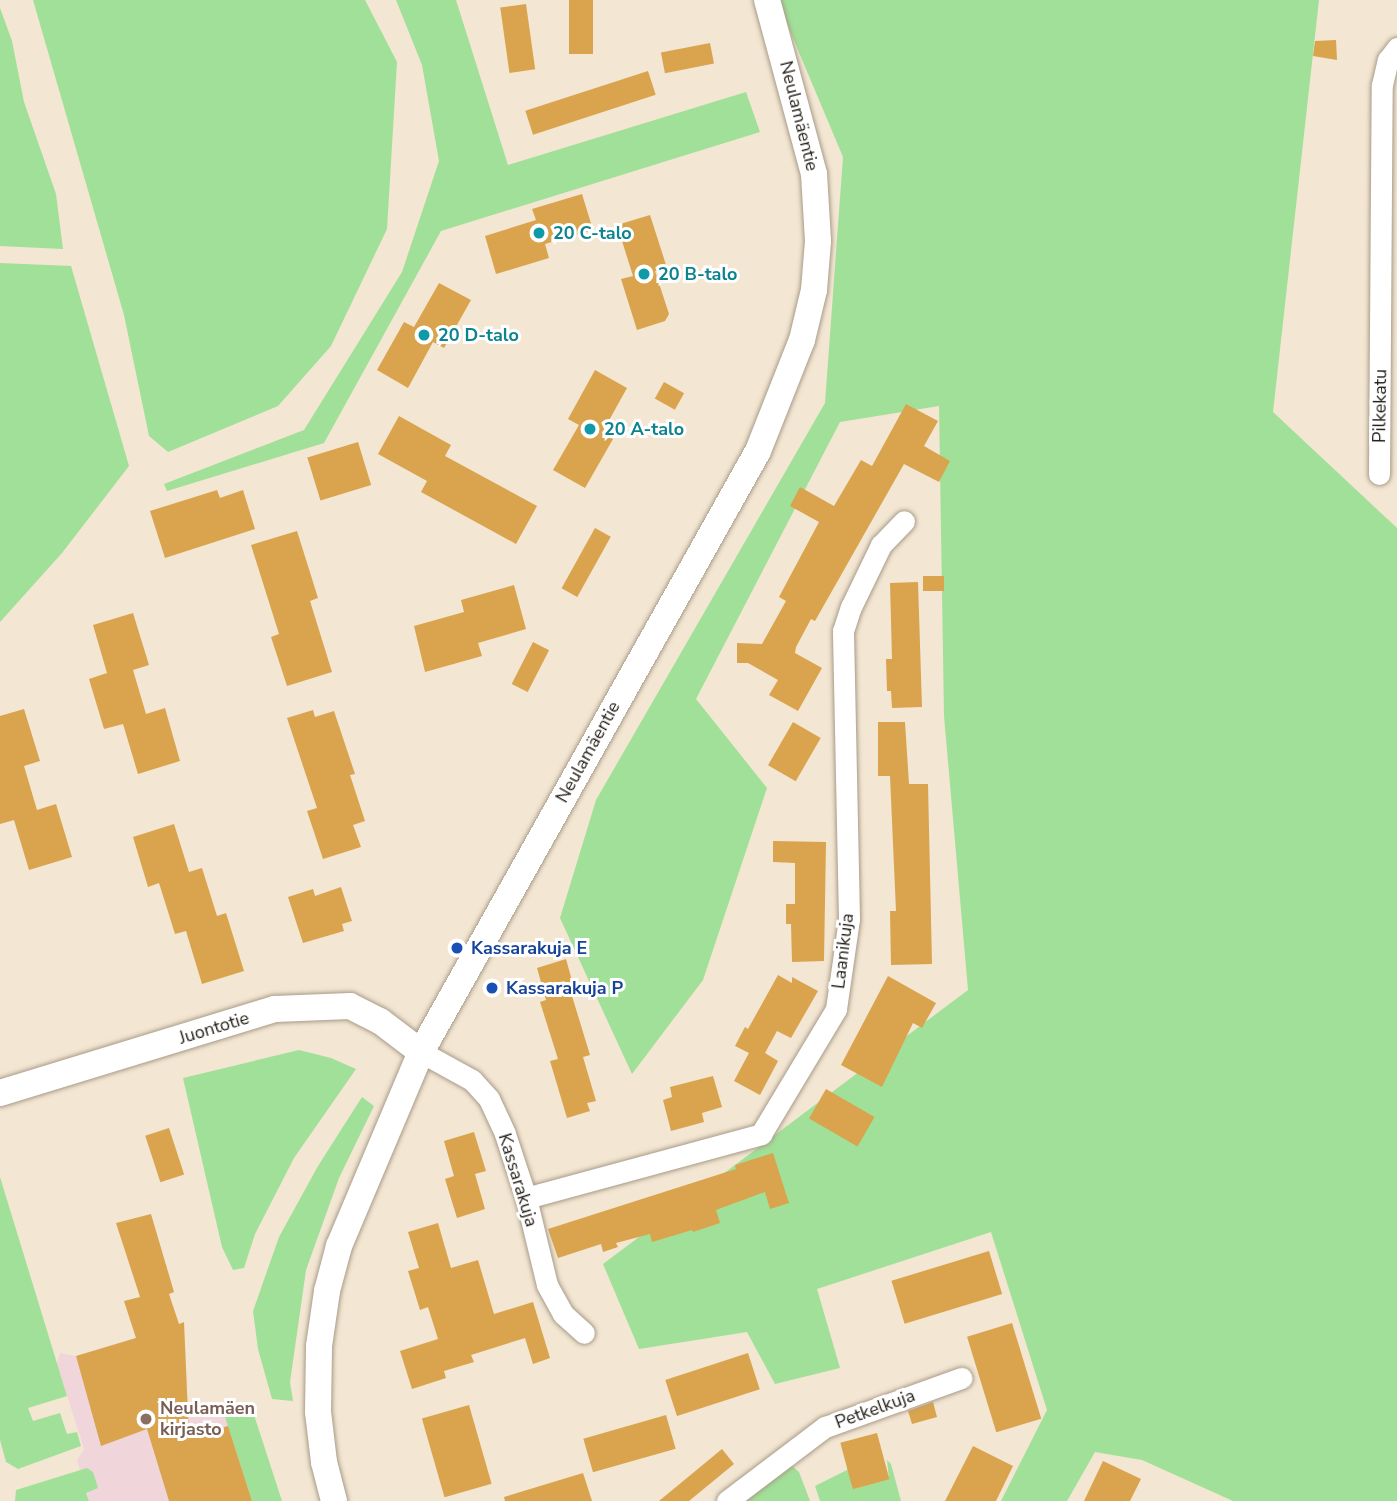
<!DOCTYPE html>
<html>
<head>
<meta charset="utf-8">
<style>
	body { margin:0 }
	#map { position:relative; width:1397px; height:1501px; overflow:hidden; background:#f3e6d2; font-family:"Nunito Sans",sans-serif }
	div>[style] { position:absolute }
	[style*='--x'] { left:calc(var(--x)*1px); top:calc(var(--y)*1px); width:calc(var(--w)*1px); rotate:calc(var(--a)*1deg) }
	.commercial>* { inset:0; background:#f0d6db }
	.green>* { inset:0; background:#a1e098 }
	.building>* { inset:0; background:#d9a44d; transform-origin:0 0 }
	.roads { filter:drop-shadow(0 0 2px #a89b89) drop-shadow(0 0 2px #a89b89) }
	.minor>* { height:21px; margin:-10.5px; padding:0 10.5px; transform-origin:10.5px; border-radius:10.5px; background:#fff }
	.tertiary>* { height:26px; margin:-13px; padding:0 13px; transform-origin:13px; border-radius:13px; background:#fff }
	.dots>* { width:19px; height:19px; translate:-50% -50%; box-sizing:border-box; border:4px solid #fff; border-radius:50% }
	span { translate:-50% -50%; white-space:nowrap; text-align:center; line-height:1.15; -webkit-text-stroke:6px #fff; paint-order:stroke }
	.street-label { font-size:18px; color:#221d16 }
	.culture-label { font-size:18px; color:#0d838f; font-weight:700 }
	.left { translate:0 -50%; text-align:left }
	.transit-label { font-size:18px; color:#164399; font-weight:700 }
	.education-label { font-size:18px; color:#785e54; font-weight:700 }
</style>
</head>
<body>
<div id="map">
	<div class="commercial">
		<i style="clip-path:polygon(136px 1338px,185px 1343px,188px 1414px,225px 1417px,252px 1501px,89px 1501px,77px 1460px,84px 1449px,57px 1364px,60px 1353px,76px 1356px)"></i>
	</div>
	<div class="green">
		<i style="clip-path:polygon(33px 0,365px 0,397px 62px,387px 229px,331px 346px,278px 406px,168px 452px,149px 436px,124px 315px)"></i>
		<i style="clip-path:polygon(396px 0,456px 0,508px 165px,746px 92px,760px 132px,441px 231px,324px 443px,167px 491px,164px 484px,304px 430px,402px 272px,439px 161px,422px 65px)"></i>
		<i style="clip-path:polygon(777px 0,1319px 0,1273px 412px,1397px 528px,1397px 1501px,1233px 1501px,1142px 1460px,1095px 1452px,1067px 1501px,1001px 1501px,1047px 1410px,991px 1232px,817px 1289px,840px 1368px,775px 1384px,747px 1332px,639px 1349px,603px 1264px,968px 990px,944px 716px,939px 406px,840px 422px,696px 699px,767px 788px,703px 980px,632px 1074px,560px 918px,596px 800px,825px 403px,843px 157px)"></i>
		<i style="clip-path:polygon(0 8px,12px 41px,24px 102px,56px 194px,63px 249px,0 246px)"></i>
		<i style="clip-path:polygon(0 263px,71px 266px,129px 466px,62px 553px,0 622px)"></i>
		<i style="clip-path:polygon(299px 1050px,331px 1058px,356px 1069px,294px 1158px,255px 1234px,244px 1268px,233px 1270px,222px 1247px,183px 1078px)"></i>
		<i style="clip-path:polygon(362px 1097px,374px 1106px,339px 1178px,306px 1270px,290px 1382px,293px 1401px,272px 1399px,258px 1349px,253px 1311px,279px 1237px,318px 1166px)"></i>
		<i style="clip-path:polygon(0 1177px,67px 1396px,28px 1408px,33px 1421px,60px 1413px,67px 1434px,77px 1432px,81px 1446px,18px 1469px,6px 1462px,0 1440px)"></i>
		<i style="clip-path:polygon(251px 1406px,255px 1418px,282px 1501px,252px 1501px,225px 1417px)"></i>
		<i style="clip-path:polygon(887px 1460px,891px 1464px,901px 1501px,820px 1501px,815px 1486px,851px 1468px,852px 1489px,889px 1479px)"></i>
		<i style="clip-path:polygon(791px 1465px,799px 1472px,810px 1501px,741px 1501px)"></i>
		<i style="clip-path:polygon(87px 1468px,93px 1472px,98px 1488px,86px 1493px,89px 1501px,15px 1501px,16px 1490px)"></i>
	</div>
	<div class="building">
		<i style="left:569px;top:0;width:24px;height:54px"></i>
		<i style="left:526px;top:4px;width:66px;height:26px;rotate:82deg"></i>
		<i style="clip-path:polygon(1336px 40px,1337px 60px,1313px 56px,1315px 41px)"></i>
		<i style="left:710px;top:43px;width:21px;height:50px;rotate:79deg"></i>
		<i style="left:648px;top:71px;width:25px;height:129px;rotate:72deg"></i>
		<i style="clip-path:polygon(582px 194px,593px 230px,545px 244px,549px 258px,496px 274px,485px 236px,536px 220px,532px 209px)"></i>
		<i style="clip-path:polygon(650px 215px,667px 268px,655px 271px,669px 314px,665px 321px,637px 330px,621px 279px,633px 276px,617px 225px)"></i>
		<i style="clip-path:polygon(439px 283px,471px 300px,444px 348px,433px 342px,408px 388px,377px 370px,404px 322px,414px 327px)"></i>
		<i style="clip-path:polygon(595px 370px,627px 388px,602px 433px,613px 439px,585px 488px,553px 470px,579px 425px,568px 419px)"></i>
		<i style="left:664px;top:382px;width:23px;height:19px;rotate:29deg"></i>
		<i style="clip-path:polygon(906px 404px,938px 421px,924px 446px,950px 461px,939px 482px,904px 464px,815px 621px,811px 619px,796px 647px,795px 653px,822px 668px,798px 711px,769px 695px,778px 680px,748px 663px,737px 663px,737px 643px,762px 644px,786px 601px,779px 597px,819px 522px,790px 506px,800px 487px,834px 506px,861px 460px,872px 466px)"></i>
		<i style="clip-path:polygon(399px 416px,451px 445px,445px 456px,537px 506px,516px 544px,421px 492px,427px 481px,378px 454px)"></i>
		<i style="left:358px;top:442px;width:45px;height:53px;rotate:73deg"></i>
		<i style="clip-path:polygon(217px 490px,220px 498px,243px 490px,255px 529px,165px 558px,150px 511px)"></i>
		<i style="left:595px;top:528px;width:18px;height:69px;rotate:29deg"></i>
		<i style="clip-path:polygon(297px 531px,318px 598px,310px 601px,332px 672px,287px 686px,271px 637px,279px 634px,251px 545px)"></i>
		<i style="left:923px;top:576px;width:21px;height:15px"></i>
		<i style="clip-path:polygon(918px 582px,922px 707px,892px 708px,891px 691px,887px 691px,886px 659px,892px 659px,890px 583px)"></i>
		<i style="clip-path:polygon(514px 585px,526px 629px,478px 643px,482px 656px,425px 672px,414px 626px,464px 612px,461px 600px)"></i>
		<i style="clip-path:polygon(133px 613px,149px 665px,133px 670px,146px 714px,165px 708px,180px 761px,138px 774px,123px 724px,104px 729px,89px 679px,107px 673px,93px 625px)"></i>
		<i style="left:533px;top:642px;width:18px;height:47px;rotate:27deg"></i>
		<i style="clip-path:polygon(24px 709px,40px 761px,24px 766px,37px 810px,56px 804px,72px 857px,29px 870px,14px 820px,0 824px,0 716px)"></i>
		<i style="clip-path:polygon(313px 710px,315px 717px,334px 711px,355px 774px,350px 775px,365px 821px,353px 825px,361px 847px,323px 859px,307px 811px,317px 808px,287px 718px)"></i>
		<i style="left:793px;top:722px;width:32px;height:50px;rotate:30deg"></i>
		<i style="clip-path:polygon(878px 722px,905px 722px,909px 784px,928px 784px,932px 964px,891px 965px,890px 911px,896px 911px,890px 776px,878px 776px)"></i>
		<i style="clip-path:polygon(174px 824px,189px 872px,202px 868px,217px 916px,226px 913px,244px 971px,202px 984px,186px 931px,175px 934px,159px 883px,148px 887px,133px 837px)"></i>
		<i style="clip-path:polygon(773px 841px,826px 842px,824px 961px,792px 962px,791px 924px,786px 924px,786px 904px,795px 904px,795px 863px,773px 862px)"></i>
		<i style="clip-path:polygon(341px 887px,352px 921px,342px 924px,344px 931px,303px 943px,288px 897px,313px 889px,315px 896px)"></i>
		<i style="clip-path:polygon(566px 959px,576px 995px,572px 996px,590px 1055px,583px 1057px,596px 1101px,587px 1103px,590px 1111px,567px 1118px,550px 1061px,558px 1059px,540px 1002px,546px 1000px,537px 968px)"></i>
		<i style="clip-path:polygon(778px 975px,792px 983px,792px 977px,818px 991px,791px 1038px,777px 1031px,765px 1053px,778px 1061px,760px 1095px,734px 1081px,749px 1053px,735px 1046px,745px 1027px,748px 1029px)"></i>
		<i style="clip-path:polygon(888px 976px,936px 1003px,922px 1028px,913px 1023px,882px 1087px,841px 1065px)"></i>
		<i style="clip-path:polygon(713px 1076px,722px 1107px,702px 1113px,704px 1122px,671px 1131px,663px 1100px,672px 1097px,670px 1087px)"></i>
		<i style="left:826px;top:1089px;width:56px;height:34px;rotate:30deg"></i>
		<i style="left:169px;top:1128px;width:49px;height:25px;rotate:72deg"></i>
		<i style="clip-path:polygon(474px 1132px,486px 1171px,475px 1174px,485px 1209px,457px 1218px,445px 1179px,454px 1176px,444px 1141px)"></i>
		<i style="clip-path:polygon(773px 1153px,789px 1203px,770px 1209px,765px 1192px,716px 1210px,720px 1223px,693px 1232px,692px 1230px,652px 1242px,650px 1234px,616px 1243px,618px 1247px,603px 1252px,601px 1244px,558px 1258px,548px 1229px,736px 1169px,735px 1165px)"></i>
		<i style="clip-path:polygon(151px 1214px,174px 1292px,169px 1294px,179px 1324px,184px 1322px,189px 1437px,228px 1426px,252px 1501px,169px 1501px,147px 1429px,101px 1446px,76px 1356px,136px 1338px,124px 1301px,140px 1297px,116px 1223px)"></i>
		<i style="clip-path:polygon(438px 1223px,451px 1268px,478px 1260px,494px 1314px,533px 1302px,550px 1358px,533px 1364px,525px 1338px,471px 1355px,474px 1362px,444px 1371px,446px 1378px,412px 1389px,400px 1351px,438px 1339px,428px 1307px,420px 1310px,408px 1271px,419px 1268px,408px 1232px)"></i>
		<i style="left:989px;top:1251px;width:45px;height:102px;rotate:73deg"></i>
		<i style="left:1012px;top:1323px;width:100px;height:47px;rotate:73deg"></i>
		<i style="left:748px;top:1353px;width:38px;height:87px;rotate:72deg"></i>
		<i style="clip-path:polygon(933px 1402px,937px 1417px,912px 1424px,908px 1411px)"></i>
		<i style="left:469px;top:1405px;width:82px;height:49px;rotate:74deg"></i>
		<i style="left:666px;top:1415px;width:35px;height:86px;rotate:74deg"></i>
		<i style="left:877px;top:1433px;width:48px;height:38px;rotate:75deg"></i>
		<i style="clip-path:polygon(973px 1446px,1013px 1466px,996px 1501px,945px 1501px)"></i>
		<i style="clip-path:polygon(722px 1449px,734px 1464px,689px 1501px,659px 1501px)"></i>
		<i style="clip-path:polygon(1103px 1461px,1141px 1479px,1130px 1501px,1084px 1501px)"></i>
		<i style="clip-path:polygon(583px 1473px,592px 1501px,505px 1501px,504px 1497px)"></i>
	</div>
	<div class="roads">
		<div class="minor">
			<i style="--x:1379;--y:474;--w:389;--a:-89.6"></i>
			<i style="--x:1382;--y:85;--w:26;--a:-77"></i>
			<i style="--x:1388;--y:60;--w:15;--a:-53"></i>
			<i style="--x:421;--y:1052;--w:58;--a:28.8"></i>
			<i style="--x:472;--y:1080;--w:25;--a:48"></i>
			<i style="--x:489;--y:1099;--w:38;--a:65"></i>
			<i style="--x:505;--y:1134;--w:67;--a:71.8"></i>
			<i style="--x:526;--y:1198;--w:89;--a:76.4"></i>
			<i style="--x:547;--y:1285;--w:33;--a:61"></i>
			<i style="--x:563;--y:1314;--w:28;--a:42"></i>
			<i style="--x:526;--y:1198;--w:244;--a:-15.2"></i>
			<i style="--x:761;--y:1134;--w:146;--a:-59"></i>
			<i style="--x:836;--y:1009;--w:91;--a:-81.8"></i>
			<i style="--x:849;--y:919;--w:288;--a:-91.2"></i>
			<i style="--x:843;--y:631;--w:25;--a:-72"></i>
			<i style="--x:851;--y:607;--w:69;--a:-64.2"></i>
			<i style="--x:881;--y:545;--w:33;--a:-46"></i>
			<i style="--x:727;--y:1501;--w:123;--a:-37.1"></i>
			<i style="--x:825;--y:1427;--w:145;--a:-19.8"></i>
		</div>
		<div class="tertiary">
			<i style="--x:0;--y:1093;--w:288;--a:-17"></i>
			<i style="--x:275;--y:1009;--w:75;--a:-2.3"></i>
			<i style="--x:350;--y:1006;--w:34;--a:27"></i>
			<i style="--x:380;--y:1021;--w:51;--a:37.1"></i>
			<i style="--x:334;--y:1501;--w:40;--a:-104.4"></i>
			<i style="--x:324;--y:1462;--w:50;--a:-96.8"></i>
			<i style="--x:318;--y:1412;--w:66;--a:-89.1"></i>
			<i style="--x:319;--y:1346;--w:56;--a:-81.7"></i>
			<i style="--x:327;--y:1291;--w:47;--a:-75.1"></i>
			<i style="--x:339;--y:1246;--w:211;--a:-67.1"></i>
			<i style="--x:421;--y:1052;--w:689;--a:-60.72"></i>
			<i style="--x:758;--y:451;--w:119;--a:-68.4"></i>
			<i style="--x:802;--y:340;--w:51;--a:-76.5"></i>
			<i style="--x:814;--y:290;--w:49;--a:-85.3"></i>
			<i style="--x:818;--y:241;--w:67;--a:-93.4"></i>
			<i style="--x:814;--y:174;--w:180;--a:-105.1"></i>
		</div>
	</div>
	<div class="dots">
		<i style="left:539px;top:233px;background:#0f9aa8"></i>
		<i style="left:644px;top:274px;background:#0f9aa8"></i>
		<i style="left:424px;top:335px;background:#0f9aa8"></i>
		<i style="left:590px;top:429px;background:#0f9aa8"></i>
		<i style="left:457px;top:948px;background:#1a4fb4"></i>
		<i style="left:492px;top:988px;background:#1a4fb4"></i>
		<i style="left:146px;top:1419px;background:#8d6e63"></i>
	</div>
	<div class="street-label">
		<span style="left:799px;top:116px;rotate:76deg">Neulamäentie</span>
		<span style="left:1380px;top:406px;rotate:-89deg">Pilkekatu</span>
		<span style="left:588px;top:752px;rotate:-61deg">Neulamäentie</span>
		<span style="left:843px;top:951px;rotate:-83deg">Laanikuja</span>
		<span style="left:214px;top:1028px;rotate:-17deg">Juontotie</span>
		<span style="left:518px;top:1180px;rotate:73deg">Kassarakuja</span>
		<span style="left:875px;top:1409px;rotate:-20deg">Petkelkuja</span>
	</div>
	<div class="culture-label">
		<span class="left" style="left:553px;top:233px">20 C-talo</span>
		<span class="left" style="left:658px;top:274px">20 B-talo</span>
		<span class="left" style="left:438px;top:335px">20 D-talo</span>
		<span class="left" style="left:604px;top:429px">20 A-talo</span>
	</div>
	<div class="transit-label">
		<span class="left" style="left:471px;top:948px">Kassarakuja E</span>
		<span class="left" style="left:506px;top:988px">Kassarakuja P</span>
	</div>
	<div class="education-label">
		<span class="left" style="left:160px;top:1419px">Neulamäen<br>kirjasto</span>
	</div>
</div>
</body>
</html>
